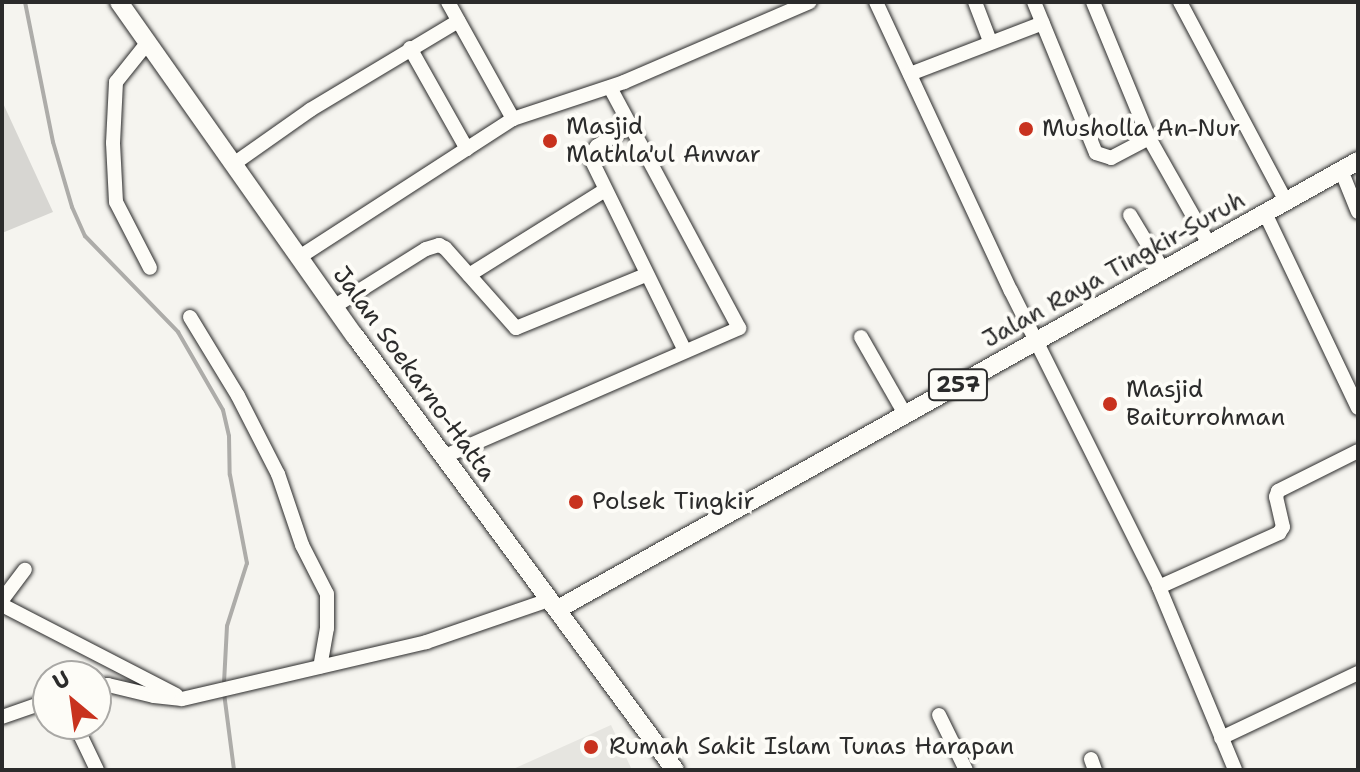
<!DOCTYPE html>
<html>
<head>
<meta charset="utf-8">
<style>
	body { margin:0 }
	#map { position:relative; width:1360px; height:772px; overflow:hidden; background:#f5f4ef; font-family:"Shantell Sans",sans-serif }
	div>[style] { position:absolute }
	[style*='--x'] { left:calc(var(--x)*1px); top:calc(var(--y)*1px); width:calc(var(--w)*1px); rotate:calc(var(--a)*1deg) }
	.built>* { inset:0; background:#e6e5e0 }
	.green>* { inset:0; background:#d7d6d2 }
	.stream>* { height:4px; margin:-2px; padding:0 2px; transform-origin:2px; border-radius:2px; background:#adaca9 }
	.roads { filter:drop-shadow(0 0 2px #2b2b2b) drop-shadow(0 0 2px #2b2b2b) }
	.minor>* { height:14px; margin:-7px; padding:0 7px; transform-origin:7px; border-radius:7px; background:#fdfcf7 }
	.major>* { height:18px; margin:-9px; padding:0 9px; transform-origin:9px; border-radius:9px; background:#fdfcf7 }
	.dots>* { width:22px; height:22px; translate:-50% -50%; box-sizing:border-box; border:4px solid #fdfcf7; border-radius:50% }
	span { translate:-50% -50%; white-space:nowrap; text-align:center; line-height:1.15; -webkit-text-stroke:8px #fdfcf7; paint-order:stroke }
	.shield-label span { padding:2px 6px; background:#fdfcf7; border:2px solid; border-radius:6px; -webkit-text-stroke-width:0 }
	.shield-label { font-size:22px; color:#2b2b2b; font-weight:700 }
	.poi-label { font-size:24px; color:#2b2b2b }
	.left { translate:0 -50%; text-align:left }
	.street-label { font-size:24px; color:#2b2b2b }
	.frame { position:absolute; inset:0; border:4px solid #2b2b2b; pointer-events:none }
	.north { position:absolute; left:32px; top:660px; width:80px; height:80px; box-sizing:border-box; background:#fdfcf7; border:2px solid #a9a8a5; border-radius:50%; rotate:331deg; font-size:22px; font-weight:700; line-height:32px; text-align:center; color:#2b2b2b }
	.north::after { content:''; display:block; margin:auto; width:28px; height:36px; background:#c8321e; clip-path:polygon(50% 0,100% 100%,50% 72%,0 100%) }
</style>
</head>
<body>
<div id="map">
	<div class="built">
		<i style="clip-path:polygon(611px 725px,632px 770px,511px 770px)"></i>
	</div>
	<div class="green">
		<i style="clip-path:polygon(2px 101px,53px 212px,2px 233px)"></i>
	</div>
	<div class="stream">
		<i style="--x:25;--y:2;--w:143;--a:78.7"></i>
		<i style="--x:53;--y:142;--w:68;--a:73.7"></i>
		<i style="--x:72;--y:207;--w:32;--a:66"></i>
		<i style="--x:85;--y:236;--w:134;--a:45.9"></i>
		<i style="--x:178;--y:332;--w:90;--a:60"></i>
		<i style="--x:223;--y:410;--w:27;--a:77"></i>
		<i style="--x:229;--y:436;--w:39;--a:89"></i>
		<i style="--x:230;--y:475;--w:90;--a:79.1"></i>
		<i style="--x:247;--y:563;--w:66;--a:107.6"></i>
		<i style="--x:227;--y:626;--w:58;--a:93"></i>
		<i style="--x:224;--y:693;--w:78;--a:82.6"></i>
	</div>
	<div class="roads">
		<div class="minor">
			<i style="--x:448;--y:2;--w:134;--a:60.9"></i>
			<i style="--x:876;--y:2;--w:319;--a:65"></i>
			<i style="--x:1011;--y:291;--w:331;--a:63.4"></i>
			<i style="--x:1159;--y:587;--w:198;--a:67.4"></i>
			<i style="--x:975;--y:2;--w:42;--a:69"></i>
			<i style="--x:1034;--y:2;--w:163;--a:67.7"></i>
			<i style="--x:1096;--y:153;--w:16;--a:18"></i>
			<i style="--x:1111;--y:158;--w:43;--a:-27.8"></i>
			<i style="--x:1149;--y:138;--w:122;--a:60.5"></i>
			<i style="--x:1093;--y:2;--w:147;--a:67.6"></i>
			<i style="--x:1180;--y:2;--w:225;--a:62"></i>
			<i style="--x:148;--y:42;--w:51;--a:128.7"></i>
			<i style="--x:116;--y:82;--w:61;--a:92.8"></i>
			<i style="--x:113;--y:143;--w:59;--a:87.1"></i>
			<i style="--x:116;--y:202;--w:74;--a:62.7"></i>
			<i style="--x:410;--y:48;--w:116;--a:60.6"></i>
			<i style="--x:910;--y:74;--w:142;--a:-21"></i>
			<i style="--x:631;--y:125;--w:40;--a:148"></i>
			<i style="--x:597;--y:146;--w:13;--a:122"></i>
			<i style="--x:590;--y:157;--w:216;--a:63.9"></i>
			<i style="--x:235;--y:163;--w:92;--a:-35.2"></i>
			<i style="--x:310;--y:110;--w:173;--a:-31"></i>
			<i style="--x:1341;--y:170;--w:45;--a:68"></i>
			<i style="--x:1265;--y:213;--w:216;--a:64.5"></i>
			<i style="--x:1130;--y:215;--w:64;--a:59"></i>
			<i style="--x:301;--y:256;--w:252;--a:-32.9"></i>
			<i style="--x:513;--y:119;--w:117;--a:-18.4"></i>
			<i style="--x:624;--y:82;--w:202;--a:-23.3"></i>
			<i style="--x:469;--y:275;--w:160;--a:-32"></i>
			<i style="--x:335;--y:306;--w:107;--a:-32.1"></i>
			<i style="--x:426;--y:249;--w:14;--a:-17"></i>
			<i style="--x:439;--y:245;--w:7;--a:27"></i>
			<i style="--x:445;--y:248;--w:107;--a:48.4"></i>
			<i style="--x:516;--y:328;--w:140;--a:-22.2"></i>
			<i style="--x:190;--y:317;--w:92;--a:58.7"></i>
			<i style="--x:238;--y:396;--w:88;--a:62.9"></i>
			<i style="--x:278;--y:474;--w:75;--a:71.3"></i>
			<i style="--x:302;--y:545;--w:55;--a:63"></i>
			<i style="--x:327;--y:594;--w:34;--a:90"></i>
			<i style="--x:327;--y:628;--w:39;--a:100"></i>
			<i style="--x:861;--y:337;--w:89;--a:60.3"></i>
			<i style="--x:443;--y:457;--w:323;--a:-23.5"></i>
			<i style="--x:739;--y:328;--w:273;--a:-118.2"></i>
			<i style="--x:1159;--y:587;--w:132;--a:-24.2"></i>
			<i style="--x:1279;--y:533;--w:7;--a:-56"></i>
			<i style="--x:1283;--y:527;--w:31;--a:-103"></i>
			<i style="--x:1276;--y:497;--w:6;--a:-72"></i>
			<i style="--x:1278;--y:491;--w:89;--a:-26.6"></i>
			<i style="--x:2;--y:600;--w:38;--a:-53"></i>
			<i style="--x:2;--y:605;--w:196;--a:27.3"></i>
			<i style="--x:96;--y:686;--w:12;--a:-5"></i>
			<i style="--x:108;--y:685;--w:47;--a:13.4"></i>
			<i style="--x:154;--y:696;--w:28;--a:6"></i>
			<i style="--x:182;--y:699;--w:251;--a:-13.1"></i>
			<i style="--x:426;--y:642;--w:130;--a:-18.9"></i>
			<i style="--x:939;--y:715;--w:61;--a:63.9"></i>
			<i style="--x:2;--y:717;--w:49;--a:-19.2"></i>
			<i style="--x:75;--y:724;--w:51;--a:64.4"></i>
			<i style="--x:1221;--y:738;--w:152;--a:-25.4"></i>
			<i style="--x:1091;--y:759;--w:12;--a:70"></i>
		</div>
		<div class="major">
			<i style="--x:119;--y:2;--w:409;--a:54.8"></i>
			<i style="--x:355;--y:336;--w:539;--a:53.6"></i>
			<i style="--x:558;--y:609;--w:917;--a:-29.25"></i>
		</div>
	</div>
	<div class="dots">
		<i style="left:1026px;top:129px;background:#c8321e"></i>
		<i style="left:550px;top:141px;background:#c8321e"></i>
		<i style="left:1110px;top:404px;background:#c8321e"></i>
		<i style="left:576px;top:502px;background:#c8321e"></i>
		<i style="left:591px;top:747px;background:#c8321e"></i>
	</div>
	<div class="shield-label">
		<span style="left:958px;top:385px">257</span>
	</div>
	<div class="poi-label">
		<span class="left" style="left:566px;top:141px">Masjid<br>Mathla'ul Anwar</span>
		<span class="left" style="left:1042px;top:129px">Musholla An-Nur</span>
		<span class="left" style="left:1126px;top:404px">Masjid<br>Baiturrohman</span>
		<span class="left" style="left:592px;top:502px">Polsek Tingkir</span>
		<span class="left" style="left:609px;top:747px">Rumah Sakit Islam Tunas Harapan</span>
	</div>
	<div class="street-label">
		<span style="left:1114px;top:270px;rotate:-29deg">Jalan Raya Tingkir-Suruh</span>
		<span style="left:414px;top:374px;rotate:54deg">Jalan Soekarno-Hatta</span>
	</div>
	<div class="frame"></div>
	<div class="north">U</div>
</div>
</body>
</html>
